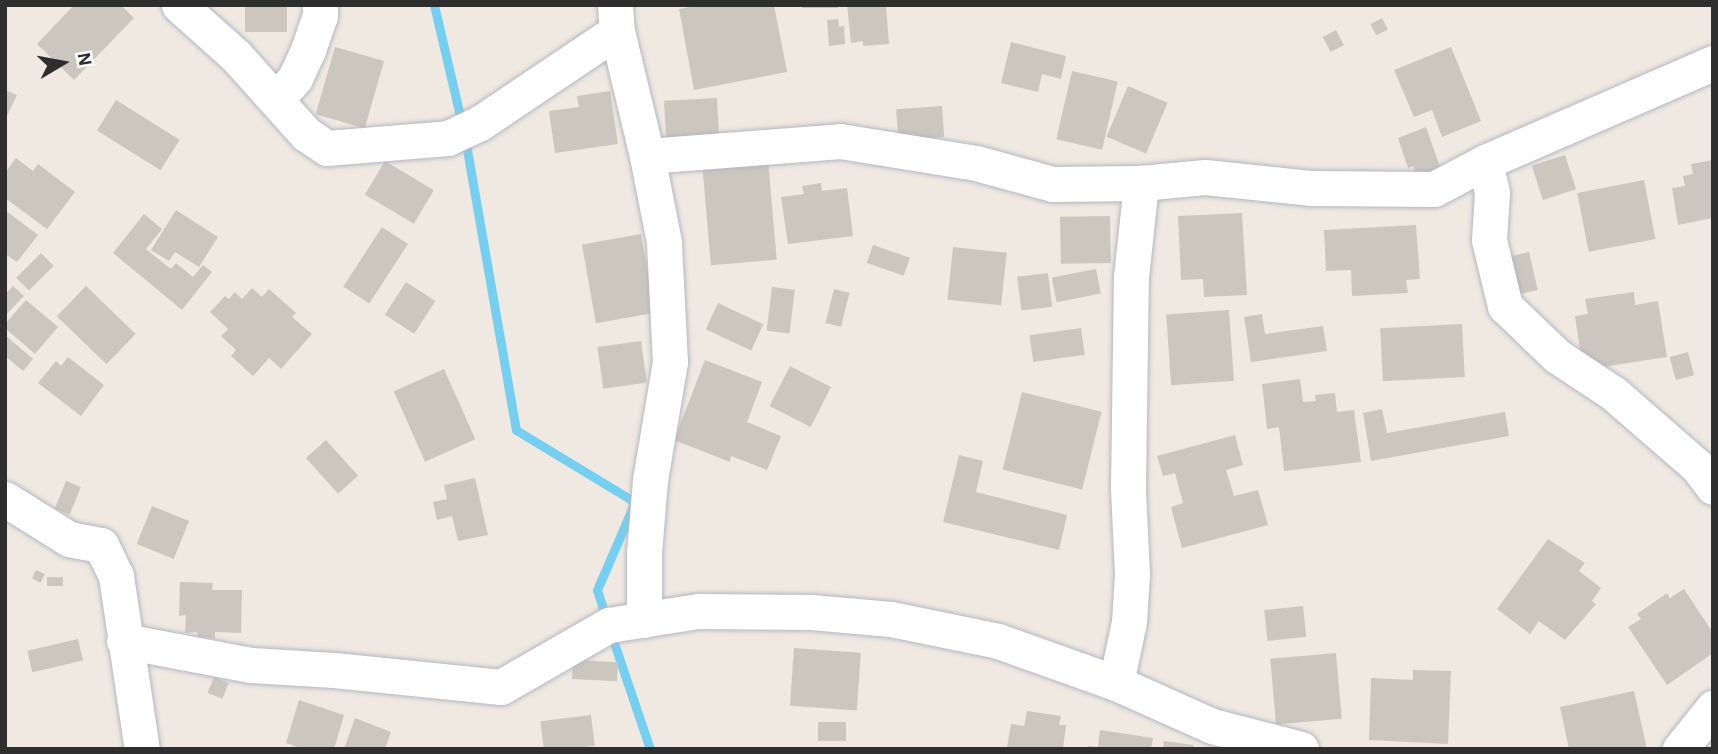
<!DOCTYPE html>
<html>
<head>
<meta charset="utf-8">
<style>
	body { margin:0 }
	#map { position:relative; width:1718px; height:754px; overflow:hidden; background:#efe9e1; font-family:"Alegreya Sans",sans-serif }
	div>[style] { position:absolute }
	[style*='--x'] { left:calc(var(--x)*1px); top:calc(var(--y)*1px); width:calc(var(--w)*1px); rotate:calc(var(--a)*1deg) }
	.stream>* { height:9px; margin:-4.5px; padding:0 4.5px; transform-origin:4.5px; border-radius:4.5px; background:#75cff0 }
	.building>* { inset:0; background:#cbc7bf; transform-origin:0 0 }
	.roads { filter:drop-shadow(0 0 2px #b4b7c1) drop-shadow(0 0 2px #b4b7c1) }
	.minor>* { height:35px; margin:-17.5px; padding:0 17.5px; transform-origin:17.5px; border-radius:17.5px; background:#fff }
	span { translate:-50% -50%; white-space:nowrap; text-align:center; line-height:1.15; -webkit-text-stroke:7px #fff; paint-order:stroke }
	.frame { position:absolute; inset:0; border:7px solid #2e2e2e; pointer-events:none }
	.north { position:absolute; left:28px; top:28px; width:70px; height:70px; -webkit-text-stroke:5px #fff; paint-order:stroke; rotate:80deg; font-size:19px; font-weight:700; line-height:28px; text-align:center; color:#2e2e2e }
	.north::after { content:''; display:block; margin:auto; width:24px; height:32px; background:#2e2e2e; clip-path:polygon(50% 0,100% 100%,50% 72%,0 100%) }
</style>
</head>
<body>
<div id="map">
	<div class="stream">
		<i style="--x:434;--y:5;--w:122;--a:76.8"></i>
		<i style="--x:465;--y:138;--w:296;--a:80.1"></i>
		<i style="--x:516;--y:430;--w:139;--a:31.2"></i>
		<i style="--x:635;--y:502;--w:96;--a:113.4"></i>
		<i style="--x:597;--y:590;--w:29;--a:72"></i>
		<i style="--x:610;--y:631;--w:125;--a:71.3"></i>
	</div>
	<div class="building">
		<i style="clip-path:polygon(74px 5px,121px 5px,134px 18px,74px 80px,37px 44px)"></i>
		<i style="left:245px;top:5px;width:42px;height:27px"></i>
		<i style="clip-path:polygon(700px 5px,774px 5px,787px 72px,694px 90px,679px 9px)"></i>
		<i style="left:802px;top:5px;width:36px;height:3px"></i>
		<i style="clip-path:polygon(847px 5px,886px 5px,889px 44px,863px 46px,863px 41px,851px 43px)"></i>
		<i style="left:1382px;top:18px;width:13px;height:13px;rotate:63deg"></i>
		<i style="clip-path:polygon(838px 19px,839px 27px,844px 26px,845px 44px,829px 46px,827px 20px)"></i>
		<i style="left:1336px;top:30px;width:17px;height:15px;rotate:62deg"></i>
		<i style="clip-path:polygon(1011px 42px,1066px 56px,1061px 79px,1042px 74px,1038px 92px,1001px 83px)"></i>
		<i style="left:335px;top:47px;width:51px;height:70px;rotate:16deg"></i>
		<i style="clip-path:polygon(1451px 47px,1481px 121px,1442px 137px,1432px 110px,1414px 117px,1394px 70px)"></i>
		<i style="left:1072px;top:71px;width:47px;height:70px;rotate:13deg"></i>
		<i style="left:1128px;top:86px;width:43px;height:55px;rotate:23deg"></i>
		<i style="clip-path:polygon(5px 90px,17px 95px,5px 120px)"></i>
		<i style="clip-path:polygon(610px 91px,618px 144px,555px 153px,549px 111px,579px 107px,577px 96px)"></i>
		<i style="left:717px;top:98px;width:42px;height:53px;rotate:87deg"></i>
		<i style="left:116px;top:100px;width:75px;height:36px;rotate:32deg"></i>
		<i style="left:942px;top:106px;width:31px;height:46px;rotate:86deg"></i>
		<i style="clip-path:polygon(1426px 127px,1442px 173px,1419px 181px,1413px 166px,1408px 168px,1398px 138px)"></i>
		<i style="left:1565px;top:155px;width:36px;height:35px;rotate:72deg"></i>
		<i style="clip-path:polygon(16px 158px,33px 171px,38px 164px,75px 192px,47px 229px,5px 198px,5px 173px)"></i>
		<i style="left:768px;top:160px;width:100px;height:66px;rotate:85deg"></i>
		<i style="clip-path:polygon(1713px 160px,1713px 218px,1678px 225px,1672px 188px,1685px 186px,1683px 176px,1693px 174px,1691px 164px)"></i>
		<i style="left:385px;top:161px;width:57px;height:39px;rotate:31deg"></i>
		<i style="left:1644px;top:180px;width:60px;height:68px;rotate:79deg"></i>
		<i style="clip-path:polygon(821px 183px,822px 191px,847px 188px,853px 236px,788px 244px,781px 197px,804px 194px,802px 186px)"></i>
		<i style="clip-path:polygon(5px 210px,38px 235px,17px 262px,5px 254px)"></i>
		<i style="clip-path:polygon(176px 210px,218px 237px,199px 267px,175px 252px,169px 261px,151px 250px)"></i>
		<i style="clip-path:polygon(1242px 213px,1247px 295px,1204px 297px,1203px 279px,1181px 280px,1178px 216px)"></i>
		<i style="clip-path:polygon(144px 214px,162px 229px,146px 249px,171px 269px,176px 263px,193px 277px,203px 265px,212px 272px,182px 310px,113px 253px)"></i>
		<i style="left:1110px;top:216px;width:47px;height:50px;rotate:89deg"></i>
		<i style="clip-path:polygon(1416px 225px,1420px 279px,1406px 280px,1408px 293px,1352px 296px,1351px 270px,1326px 271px,1324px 230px)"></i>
		<i style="left:382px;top:227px;width:31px;height:71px;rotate:33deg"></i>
		<i style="left:641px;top:234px;width:80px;height:60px;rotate:80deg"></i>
		<i style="left:873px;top:245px;width:39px;height:19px;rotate:19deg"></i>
		<i style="left:953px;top:247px;width:54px;height:53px;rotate:6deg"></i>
		<i style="left:1529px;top:252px;width:39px;height:25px;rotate:77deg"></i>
		<i style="left:41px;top:253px;width:18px;height:35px;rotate:45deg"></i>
		<i style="left:1096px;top:269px;width:25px;height:45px;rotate:79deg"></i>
		<i style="left:1048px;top:273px;width:34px;height:31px;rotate:83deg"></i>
		<i style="left:406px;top:282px;width:35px;height:39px;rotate:33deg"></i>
		<i style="clip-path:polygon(13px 286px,24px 296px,5px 316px,5px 294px)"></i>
		<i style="left:86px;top:286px;width:69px;height:42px;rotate:44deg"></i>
		<i style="left:772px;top:287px;width:23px;height:44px;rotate:7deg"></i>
		<i style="clip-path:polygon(252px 288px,262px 297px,269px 289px,296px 313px,292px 317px,312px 334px,281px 369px,269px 358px,253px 376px,231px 356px,236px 350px,221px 336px,228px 329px,210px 312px,225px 296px,229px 299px,235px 292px,242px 299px)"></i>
		<i style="left:834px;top:289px;width:16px;height:35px;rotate:14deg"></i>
		<i style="clip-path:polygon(1634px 292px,1635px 305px,1658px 301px,1667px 357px,1583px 370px,1575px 316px,1588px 314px,1585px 299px)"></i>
		<i style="clip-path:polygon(26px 300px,58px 327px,35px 354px,5px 328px,5px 324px)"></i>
		<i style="left:718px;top:303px;width:50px;height:29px;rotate:25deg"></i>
		<i style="left:1229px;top:310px;width:71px;height:63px;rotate:86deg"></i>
		<i style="clip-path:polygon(1262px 314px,1265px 334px,1323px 326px,1327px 351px,1251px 362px,1244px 317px)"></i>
		<i style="left:1462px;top:324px;width:53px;height:82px;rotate:87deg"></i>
		<i style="left:1081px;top:328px;width:27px;height:52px;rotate:82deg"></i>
		<i style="clip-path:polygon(5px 335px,33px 359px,23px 371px,5px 356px)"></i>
		<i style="left:641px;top:341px;width:42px;height:44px;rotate:82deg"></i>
		<i style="left:1688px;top:352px;width:24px;height:19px;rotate:75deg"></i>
		<i style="clip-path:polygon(68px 357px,104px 385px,81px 416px,38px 383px,56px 361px,61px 366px)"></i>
		<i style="clip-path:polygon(705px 360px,762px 382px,747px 422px,781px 436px,767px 470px,731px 456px,730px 462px,674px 440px)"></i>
		<i style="left:790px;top:366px;width:46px;height:45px;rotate:27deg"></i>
		<i style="left:444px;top:369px;width:77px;height:55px;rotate:66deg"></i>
		<i style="clip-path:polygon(1300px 379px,1303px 402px,1316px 401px,1315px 395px,1335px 393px,1337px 412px,1354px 410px,1361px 462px,1284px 471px,1279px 427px,1267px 429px,1262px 384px)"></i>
		<i style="left:1022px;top:392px;width:82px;height:80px;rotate:14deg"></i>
		<i style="clip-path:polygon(1382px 409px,1387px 433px,1505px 412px,1509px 436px,1371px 461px,1363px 413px)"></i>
		<i style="clip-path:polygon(1235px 435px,1243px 465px,1226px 470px,1234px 496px,1258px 490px,1268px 525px,1182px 548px,1171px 507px,1183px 503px,1175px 473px,1163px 476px,1157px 456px)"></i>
		<i style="left:326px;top:440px;width:48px;height:27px;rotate:48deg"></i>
		<i style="clip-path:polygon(959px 455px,983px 461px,976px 492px,1067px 515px,1059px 550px,943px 522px)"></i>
		<i style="clip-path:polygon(475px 478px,488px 535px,458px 541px,452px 516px,437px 520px,433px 502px,447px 499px,444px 485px)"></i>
		<i style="left:66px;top:481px;width:16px;height:30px;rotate:22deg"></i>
		<i style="left:152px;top:506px;width:40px;height:41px;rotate:22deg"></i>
		<i style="clip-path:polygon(1548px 539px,1585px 563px,1579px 571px,1601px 588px,1592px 601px,1596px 604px,1565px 640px,1539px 621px,1530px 634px,1497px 609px)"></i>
		<i style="clip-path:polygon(36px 570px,45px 574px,40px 583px,32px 578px)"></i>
		<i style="left:47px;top:577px;width:16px;height:9px"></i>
		<i style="clip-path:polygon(180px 582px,213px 583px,212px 590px,242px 590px,241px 633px,215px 632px,215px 638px,198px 637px,197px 632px,185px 633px,186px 615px,179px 616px)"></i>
		<i style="clip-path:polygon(1684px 589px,1713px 633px,1713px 653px,1667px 685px,1628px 627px,1641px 619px,1637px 614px,1667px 593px,1670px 598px)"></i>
		<i style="left:1303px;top:606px;width:31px;height:39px;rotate:84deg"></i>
		<i style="left:78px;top:639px;width:22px;height:52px;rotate:77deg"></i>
		<i style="left:794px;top:648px;width:67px;height:58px;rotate:4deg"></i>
		<i style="left:1336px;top:653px;width:66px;height:66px;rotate:85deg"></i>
		<i style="left:573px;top:660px;width:45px;height:19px;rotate:3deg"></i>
		<i style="clip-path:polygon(1413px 670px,1451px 671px,1448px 744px,1369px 740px,1371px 678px,1413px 680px)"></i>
		<i style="left:214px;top:677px;width:16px;height:17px;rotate:22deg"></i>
		<i style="clip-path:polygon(1634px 691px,1647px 749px,1569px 749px,1560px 707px)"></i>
		<i style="clip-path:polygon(299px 700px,344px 715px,334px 749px,303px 749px,286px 743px)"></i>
		<i style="clip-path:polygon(1027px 711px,1061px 716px,1059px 725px,1066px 725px,1063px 749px,1007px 747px,1011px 724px,1024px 726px)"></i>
		<i style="left:591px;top:715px;width:31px;height:51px;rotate:83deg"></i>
		<i style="clip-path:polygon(355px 718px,391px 732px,385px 749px,344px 749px)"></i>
		<i style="left:818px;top:722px;width:28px;height:19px"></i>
		<i style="clip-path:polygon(1100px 730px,1153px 738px,1151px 749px,1088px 749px,1088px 746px,1098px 747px)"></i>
		<i style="clip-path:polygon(1164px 741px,1194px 745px,1193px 749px,1163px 749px)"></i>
	</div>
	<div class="roads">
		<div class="minor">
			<i style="--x:179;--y:5;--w:76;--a:41.8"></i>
			<i style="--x:236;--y:56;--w:105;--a:48.1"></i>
			<i style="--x:306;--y:134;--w:25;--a:34"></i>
			<i style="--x:327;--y:148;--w:121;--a:-4.7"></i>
			<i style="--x:448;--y:138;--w:35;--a:-25"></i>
			<i style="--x:480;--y:123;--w:165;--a:-33.9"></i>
			<i style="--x:615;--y:5;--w:26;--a:86"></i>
			<i style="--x:617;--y:31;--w:129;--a:76.5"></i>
			<i style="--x:647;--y:156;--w:194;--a:-4.4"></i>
			<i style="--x:840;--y:141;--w:138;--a:9.2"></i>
			<i style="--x:976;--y:163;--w:80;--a:15.3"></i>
			<i style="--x:1053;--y:184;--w:88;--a:-0.7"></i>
			<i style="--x:1141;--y:183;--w:64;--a:-5.4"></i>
			<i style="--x:1205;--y:177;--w:108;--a:5.9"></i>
			<i style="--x:1312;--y:188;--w:122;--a:0.5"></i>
			<i style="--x:1434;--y:189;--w:58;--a:-27.9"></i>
			<i style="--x:1485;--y:162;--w:249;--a:-23.5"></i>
			<i style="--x:276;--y:100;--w:29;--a:-49"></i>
			<i style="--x:295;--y:78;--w:31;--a:-65"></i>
			<i style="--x:308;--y:50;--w:36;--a:-71"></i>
			<i style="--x:320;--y:16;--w:11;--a:-90"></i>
			<i style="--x:1485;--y:162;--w:32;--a:77"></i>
			<i style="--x:1492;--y:193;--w:47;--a:93.7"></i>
			<i style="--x:1489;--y:240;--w:68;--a:76.4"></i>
			<i style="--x:1505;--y:306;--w:72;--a:43.9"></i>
			<i style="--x:1557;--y:356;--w:67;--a:33.5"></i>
			<i style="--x:1613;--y:393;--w:113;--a:41"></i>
			<i style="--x:1698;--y:467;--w:25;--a:53"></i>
			<i style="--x:5;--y:499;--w:75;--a:32"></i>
			<i style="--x:69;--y:539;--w:33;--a:11"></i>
			<i style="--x:101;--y:545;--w:34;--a:64"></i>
			<i style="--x:116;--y:576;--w:175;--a:81.5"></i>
			<i style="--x:644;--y:620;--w:67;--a:-90"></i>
			<i style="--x:644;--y:553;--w:73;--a:-85.3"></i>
			<i style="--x:650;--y:480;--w:120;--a:-80.4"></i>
			<i style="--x:670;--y:362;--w:120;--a:-92.9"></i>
			<i style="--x:664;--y:242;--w:88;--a:-101.2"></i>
			<i style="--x:124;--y:641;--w:129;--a:10.7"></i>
			<i style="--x:251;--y:665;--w:83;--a:3.4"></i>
			<i style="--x:334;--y:670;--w:168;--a:5.8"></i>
			<i style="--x:501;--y:687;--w:125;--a:-29.9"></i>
			<i style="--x:609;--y:625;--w:90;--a:-8.9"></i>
			<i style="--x:698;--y:611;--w:113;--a:0.5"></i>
			<i style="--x:811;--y:612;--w:80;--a:5"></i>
			<i style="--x:891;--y:619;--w:109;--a:11.6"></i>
			<i style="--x:998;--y:641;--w:125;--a:19.6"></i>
			<i style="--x:1116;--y:683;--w:105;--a:24.1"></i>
			<i style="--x:1212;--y:726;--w:92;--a:14.5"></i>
			<i style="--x:1116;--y:683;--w:62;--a:-78"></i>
			<i style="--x:1129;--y:622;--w:48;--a:-86.4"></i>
			<i style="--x:1132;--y:574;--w:86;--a:-92.7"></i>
			<i style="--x:1128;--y:488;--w:211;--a:-89.2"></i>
			<i style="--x:1131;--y:277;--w:95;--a:-83.9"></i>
			<i style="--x:1680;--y:749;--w:53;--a:-51.2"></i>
		</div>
	</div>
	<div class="frame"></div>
	<div class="north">N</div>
</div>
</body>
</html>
